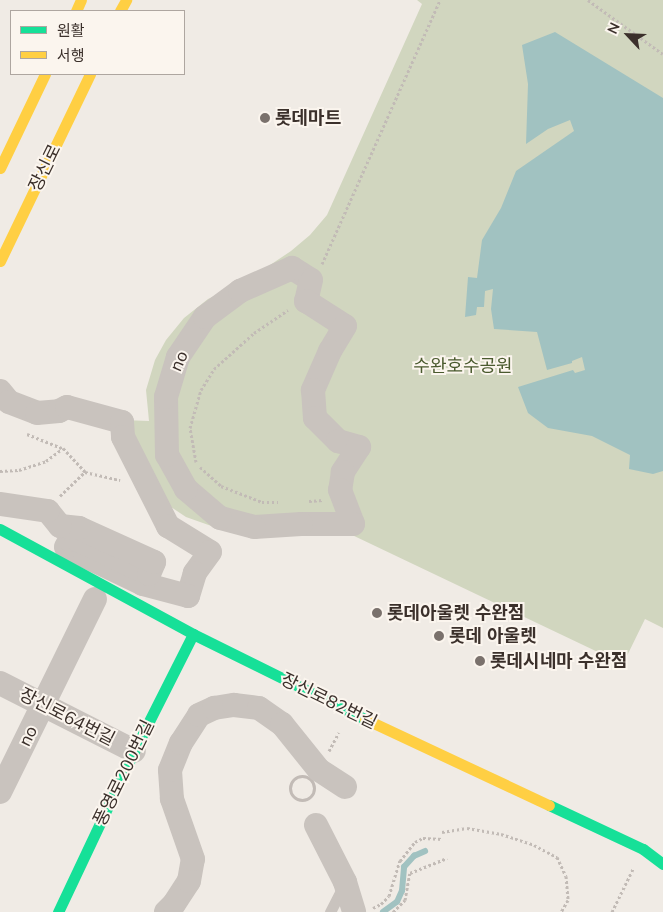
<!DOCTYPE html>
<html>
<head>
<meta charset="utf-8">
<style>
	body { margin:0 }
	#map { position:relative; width:663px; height:912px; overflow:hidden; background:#f0ebe5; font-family:"Nunito Sans","Noto Sans KR",sans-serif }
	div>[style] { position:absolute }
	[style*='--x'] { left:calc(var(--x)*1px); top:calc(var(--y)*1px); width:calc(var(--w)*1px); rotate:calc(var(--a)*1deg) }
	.green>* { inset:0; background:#d1d6bf }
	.water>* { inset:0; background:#a1c2c1 }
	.stream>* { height:5.5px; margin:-2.75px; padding:0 2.75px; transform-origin:2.75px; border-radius:2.75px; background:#a1c2c1 }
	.path>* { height:3px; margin-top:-1.5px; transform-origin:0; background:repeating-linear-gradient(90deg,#c2bbb6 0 2.5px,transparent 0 5px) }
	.path>.ring { margin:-1.5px; padding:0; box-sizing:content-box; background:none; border:3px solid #c2bbb6; border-radius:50% }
	.lane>* { height:11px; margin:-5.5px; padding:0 5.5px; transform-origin:5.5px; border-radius:5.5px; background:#c9c3be }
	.street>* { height:24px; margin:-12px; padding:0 12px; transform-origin:12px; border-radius:12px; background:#c9c3be }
	.fast>* { height:11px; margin:-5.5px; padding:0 5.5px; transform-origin:5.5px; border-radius:5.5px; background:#16e098 }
	.slow>* { height:11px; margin:-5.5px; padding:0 5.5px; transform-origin:5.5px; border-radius:5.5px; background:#ffcf43 }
	.dots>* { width:14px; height:14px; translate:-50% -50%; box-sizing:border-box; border:2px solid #fbf5ee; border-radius:50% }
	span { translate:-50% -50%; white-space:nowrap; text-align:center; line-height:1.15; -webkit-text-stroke:4px #fbf5ee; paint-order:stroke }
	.poi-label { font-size:18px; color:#3b302b; font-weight:700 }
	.left { translate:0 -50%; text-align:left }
	.street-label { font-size:18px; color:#3b302b }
	.park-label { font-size:18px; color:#4a5a2e }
	.legend { position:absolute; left:10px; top:10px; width:175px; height:65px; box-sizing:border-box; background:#fbf5ee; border:1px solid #aea6a0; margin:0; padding:6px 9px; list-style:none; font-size:15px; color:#3b302b }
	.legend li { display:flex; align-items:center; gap:10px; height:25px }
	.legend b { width:25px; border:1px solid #aea6a0 }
	.north { position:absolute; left:603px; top:10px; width:50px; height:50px; -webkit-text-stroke:4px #fbf5ee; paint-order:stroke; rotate:295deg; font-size:14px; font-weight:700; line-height:20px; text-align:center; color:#3b302b }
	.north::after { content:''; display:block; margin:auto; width:18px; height:22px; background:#3b302b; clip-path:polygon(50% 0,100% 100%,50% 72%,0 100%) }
</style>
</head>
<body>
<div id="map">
	<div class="green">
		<i style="clip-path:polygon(417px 0,663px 0,663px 628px,645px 619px,623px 664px,329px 524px,217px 528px,186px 517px,171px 507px,122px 420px,149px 421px,146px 390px,155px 360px,166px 340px,184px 318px,208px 299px,246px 281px,291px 251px,310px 235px,327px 215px,422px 4px)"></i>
	</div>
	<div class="water">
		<i style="clip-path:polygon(555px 32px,663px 98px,663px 471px,653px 474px,629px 469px,630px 455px,592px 436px,548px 428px,528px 413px,518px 387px,573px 370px,575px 373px,585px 370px,582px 357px,572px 361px,572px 363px,547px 370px,537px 332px,494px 329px,491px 309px,493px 289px,485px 291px,484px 307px,477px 307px,476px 315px,465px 317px,468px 277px,477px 278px,482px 240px,501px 208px,516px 171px,574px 131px,570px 120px,548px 129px,526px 144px,528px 84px,522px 45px)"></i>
	</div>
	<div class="stream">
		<i style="--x:383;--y:912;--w:17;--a:-36"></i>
		<i style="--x:397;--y:902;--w:12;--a:-66"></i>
		<i style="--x:402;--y:891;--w:24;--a:-85"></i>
		<i style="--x:404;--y:867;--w:15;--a:-48"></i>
		<i style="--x:414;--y:856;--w:12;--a:-24"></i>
	</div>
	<div class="path">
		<i style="--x:588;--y:0;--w:92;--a:35.8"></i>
		<i style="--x:322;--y:264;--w:289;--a:-65.9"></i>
		<i style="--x:27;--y:434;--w:38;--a:22"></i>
		<i style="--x:196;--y:462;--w:35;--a:-100"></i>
		<i style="--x:190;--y:428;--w:40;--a:-74"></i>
		<i style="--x:201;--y:390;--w:25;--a:-58"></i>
		<i style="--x:214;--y:369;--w:54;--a:-42"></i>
		<i style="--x:254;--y:333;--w:41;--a:-34.1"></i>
		<i style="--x:200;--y:467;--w:28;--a:42"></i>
		<i style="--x:221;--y:486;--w:44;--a:21.3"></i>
		<i style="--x:262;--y:502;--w:16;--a:0"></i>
		<i style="--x:0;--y:471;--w:19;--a:-3"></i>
		<i style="--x:19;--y:470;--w:28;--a:-18"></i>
		<i style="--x:46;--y:461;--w:21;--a:-37"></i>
		<i style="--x:63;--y:448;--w:33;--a:47"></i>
		<i style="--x:85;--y:472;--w:36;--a:13"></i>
		<i style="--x:60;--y:496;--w:35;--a:-44"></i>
		<i style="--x:309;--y:501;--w:14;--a:-4"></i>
		<i style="--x:329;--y:751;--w:21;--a:-62"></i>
		<i class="ring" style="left:290px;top:776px;width:21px;height:21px"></i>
		<i style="--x:442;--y:832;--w:25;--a:-9"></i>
		<i style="--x:467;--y:828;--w:35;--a:10"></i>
		<i style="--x:501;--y:834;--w:35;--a:18"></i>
		<i style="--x:534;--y:845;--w:26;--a:28"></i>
		<i style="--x:557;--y:857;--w:21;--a:65"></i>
		<i style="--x:566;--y:876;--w:24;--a:85"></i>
		<i style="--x:568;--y:900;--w:14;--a:120"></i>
		<i style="--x:373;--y:908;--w:9;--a:-27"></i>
		<i style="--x:381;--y:904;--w:11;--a:-45"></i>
		<i style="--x:389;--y:896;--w:37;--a:-73"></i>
		<i style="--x:400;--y:861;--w:24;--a:-52"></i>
		<i style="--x:415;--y:842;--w:9;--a:-27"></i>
		<i style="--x:423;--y:838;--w:20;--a:3"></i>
		<i style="--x:393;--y:912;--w:17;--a:-45"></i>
		<i style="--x:405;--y:900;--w:27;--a:-80"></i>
		<i style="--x:410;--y:873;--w:40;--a:-22"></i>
		<i style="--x:612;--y:912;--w:48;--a:-64"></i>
	</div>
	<div class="lane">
		<i style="--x:330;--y:912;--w:31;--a:-63"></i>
	</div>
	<div class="street">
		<i style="--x:292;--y:268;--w:22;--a:32"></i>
		<i style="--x:311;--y:280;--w:22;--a:103"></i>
		<i style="--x:306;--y:301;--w:46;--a:32.7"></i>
		<i style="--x:345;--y:326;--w:29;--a:121"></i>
		<i style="--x:330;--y:351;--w:43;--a:113.6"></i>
		<i style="--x:313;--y:390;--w:28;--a:86"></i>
		<i style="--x:315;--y:418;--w:33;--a:45"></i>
		<i style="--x:338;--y:441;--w:22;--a:16"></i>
		<i style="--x:359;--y:447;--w:30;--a:123"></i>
		<i style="--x:343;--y:472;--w:18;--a:99"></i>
		<i style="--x:340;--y:490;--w:36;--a:69"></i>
		<i style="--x:353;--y:524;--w:52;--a:180"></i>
		<i style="--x:301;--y:524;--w:47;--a:176.3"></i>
		<i style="--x:254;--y:527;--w:35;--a:-165"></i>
		<i style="--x:220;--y:518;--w:45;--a:-139.5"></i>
		<i style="--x:186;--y:489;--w:39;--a:-119"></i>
		<i style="--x:167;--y:455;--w:58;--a:-91"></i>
		<i style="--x:166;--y:397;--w:42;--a:-73.3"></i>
		<i style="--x:178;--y:357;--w:48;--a:-56"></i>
		<i style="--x:205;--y:317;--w:44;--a:-36.6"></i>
		<i style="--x:240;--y:291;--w:57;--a:-23.9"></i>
		<i style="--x:0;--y:391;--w:14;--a:51"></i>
		<i style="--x:9;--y:402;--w:30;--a:21"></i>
		<i style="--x:37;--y:413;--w:22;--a:-5"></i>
		<i style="--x:59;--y:411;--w:9;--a:-27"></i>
		<i style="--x:67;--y:407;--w:57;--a:15.3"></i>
		<i style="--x:122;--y:422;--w:15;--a:86"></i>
		<i style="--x:123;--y:437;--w:100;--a:63.2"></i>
		<i style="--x:168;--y:526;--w:49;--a:31.8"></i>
		<i style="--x:210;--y:552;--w:26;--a:126"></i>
		<i style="--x:195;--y:573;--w:24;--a:107"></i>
		<i style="--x:188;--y:596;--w:47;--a:-165.1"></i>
		<i style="--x:143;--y:584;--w:85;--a:-154.3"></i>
		<i style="--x:66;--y:547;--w:8;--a:-60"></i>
		<i style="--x:70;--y:540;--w:6;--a:-9"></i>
		<i style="--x:76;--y:539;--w:81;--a:25.6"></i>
		<i style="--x:149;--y:574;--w:13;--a:-67"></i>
		<i style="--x:154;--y:562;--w:82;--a:-155.6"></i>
		<i style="--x:79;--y:528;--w:19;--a:-174"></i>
		<i style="--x:60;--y:526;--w:19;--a:-129"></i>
		<i style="--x:48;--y:511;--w:49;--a:-171.7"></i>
		<i style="--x:0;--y:683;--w:150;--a:26.9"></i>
		<i style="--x:0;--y:792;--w:215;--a:-63.8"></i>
		<i style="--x:316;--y:825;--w:64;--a:63"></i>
		<i style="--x:345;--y:882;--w:31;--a:73"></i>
		<i style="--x:166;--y:912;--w:11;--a:-45"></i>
		<i style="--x:174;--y:904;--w:27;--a:-57"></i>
		<i style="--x:189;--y:881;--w:22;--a:-80"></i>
		<i style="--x:193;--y:859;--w:64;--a:-109.3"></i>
		<i style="--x:172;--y:799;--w:29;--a:-94"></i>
		<i style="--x:170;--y:770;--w:29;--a:-68"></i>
		<i style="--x:181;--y:743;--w:33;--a:-57"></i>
		<i style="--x:199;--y:715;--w:17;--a:-25"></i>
		<i style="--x:214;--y:708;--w:20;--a:-9"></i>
		<i style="--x:234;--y:705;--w:25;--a:7"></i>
		<i style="--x:259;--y:708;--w:28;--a:35"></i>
		<i style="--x:282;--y:724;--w:59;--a:51.2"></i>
		<i style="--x:319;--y:770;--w:31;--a:33"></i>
	</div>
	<div class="fast">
		<i style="--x:0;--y:529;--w:220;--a:28.5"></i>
		<i style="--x:193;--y:634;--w:192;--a:26.3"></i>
		<i style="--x:549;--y:805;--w:104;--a:25.1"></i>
		<i style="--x:643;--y:849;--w:25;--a:37"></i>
		<i style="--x:58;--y:912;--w:178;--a:-64.7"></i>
		<i style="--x:134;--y:751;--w:131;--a:-63.2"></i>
	</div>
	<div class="slow">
		<i style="--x:76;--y:11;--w:12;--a:-66"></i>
		<i style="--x:120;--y:11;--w:13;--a:-61"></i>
		<i style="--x:0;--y:168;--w:104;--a:-64.4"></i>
		<i style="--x:0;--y:261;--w:208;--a:-64.3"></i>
		<i style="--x:365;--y:719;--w:203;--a:25.1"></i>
	</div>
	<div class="dots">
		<i style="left:265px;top:118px;background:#7a716c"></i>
		<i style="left:377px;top:613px;background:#7a716c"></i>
		<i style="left:439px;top:636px;background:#7a716c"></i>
		<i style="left:480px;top:661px;background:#7a716c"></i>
	</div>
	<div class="poi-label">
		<span class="left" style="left:275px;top:118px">롯데마트</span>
		<span class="left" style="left:387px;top:613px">롯데아울렛 수완점</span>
		<span class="left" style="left:449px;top:636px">롯데 아울렛</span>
		<span class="left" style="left:490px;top:661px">롯데시네마 수완점</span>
	</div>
	<div class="street-label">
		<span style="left:45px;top:168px;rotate:-64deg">장신로</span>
		<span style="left:179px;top:361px;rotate:-66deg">no</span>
		<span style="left:329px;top:701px;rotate:26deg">장신로82번길</span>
		<span style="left:67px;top:717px;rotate:27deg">장신로64번길</span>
		<span style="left:28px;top:736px;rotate:-64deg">no</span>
		<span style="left:124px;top:773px;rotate:-64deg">풍영로200번길</span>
	</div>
	<div class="park-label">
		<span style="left:463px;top:366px">수완호수공원</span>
	</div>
	<ul class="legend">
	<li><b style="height:6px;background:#16e098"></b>원활</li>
	<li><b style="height:6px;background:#ffcf43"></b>서행</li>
	</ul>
	<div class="north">N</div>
</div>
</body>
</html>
